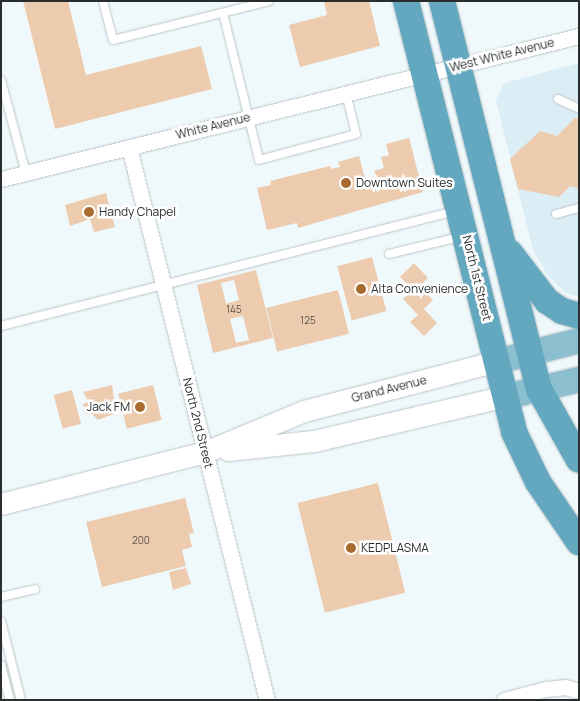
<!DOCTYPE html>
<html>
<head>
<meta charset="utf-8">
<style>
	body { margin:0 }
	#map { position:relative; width:580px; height:701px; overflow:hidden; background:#eff9fc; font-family:Manrope,sans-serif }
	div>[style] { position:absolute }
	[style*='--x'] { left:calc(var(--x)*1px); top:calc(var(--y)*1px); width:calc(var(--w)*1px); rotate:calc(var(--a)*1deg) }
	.built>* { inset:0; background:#dceef5 }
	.building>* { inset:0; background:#edcbaf; transform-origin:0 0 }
	.roads { filter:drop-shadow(0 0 1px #bcc5c8) drop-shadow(0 0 1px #bcc5c8) }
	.service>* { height:8px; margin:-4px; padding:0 4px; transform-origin:4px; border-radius:4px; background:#fff }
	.minor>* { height:15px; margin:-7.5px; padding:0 7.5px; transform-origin:7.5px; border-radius:7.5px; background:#fff }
	.secondary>* { height:21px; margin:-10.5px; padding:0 10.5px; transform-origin:10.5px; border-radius:10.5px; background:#fff }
	.primary>* { height:25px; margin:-12.5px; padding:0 12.5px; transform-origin:12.5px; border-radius:12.5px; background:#8bbecf }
	.trunk>* { height:26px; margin:-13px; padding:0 13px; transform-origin:13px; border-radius:13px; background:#64a8bf }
	.dots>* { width:14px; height:14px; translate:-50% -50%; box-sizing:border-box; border:2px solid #fff; border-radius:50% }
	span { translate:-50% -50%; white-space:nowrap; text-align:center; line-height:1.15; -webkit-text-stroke:5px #fff; paint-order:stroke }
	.number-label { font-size:10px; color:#5a544e }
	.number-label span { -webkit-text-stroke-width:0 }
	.street-label { font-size:12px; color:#292d2e }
	.poi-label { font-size:12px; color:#292d2e }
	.left { translate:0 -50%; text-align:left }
	.right { translate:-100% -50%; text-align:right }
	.frame { position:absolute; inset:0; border:2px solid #292d2e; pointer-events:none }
</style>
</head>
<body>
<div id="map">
	<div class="built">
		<i style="clip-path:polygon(579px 63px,579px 297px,566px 293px,548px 276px,533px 250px,496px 101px,504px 83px)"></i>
	</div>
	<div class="building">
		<i style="clip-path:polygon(23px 1px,68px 1px,86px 75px,201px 46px,212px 89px,55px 129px)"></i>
		<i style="clip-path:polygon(324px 1px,369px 1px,380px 46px,300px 67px,289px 25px,327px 15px)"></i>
		<i style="clip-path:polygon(575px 118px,579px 119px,579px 189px,570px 186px,559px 197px,518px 189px,510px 159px,540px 131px,557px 136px)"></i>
		<i style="clip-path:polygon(409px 138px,423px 192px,298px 228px,297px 223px,267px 230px,257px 188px,271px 185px,270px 181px,330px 166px,331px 169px,340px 167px,338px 162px,359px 156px,365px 179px,376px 176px,374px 171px,384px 168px,381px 157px,389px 155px,386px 144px)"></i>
		<i style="clip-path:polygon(106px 193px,115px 227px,94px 232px,90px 219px,70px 226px,65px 205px)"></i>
		<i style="left:372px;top:257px;width:56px;height:36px;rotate:75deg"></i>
		<i style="clip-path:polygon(414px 263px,428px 278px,420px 286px,433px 300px,424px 309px,437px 323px,424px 336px,410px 322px,418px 315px,403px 299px,413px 290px,400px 277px)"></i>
		<i style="clip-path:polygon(evenodd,256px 270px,273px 338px,213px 353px,197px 285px,256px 270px,234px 280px,239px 300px,226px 304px,221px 283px,234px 280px,256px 270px,243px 316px,249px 340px,236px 343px,230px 319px,243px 316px)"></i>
		<i style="left:338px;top:290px;width:45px;height:74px;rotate:76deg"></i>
		<i style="clip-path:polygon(112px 385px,116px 413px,98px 420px,91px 413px,86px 414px,83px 404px,89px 402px,83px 392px)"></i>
		<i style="left:153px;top:385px;width:36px;height:36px;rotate:76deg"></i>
		<i style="left:72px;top:390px;width:35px;height:19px;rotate:75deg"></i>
		<i style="left:378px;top:483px;width:113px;height:83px;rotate:76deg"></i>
		<i style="clip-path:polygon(185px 498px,194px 533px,189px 534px,192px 547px,182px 550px,186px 566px,102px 587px,86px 522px)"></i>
		<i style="clip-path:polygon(186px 568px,191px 584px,173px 590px,169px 572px)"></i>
	</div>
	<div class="roads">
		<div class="service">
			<i style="--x:103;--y:1;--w:40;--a:75.6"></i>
			<i style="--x:113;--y:40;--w:161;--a:-14"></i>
			<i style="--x:223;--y:13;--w:151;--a:76.2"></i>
			<i style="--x:259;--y:160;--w:100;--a:-15"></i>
			<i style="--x:356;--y:134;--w:42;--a:-103.7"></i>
			<i style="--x:1;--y:80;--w:96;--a:75"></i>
			<i style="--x:558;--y:99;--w:23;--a:25"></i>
			<i style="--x:556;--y:214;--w:24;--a:-15"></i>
			<i style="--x:389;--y:254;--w:73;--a:-13.5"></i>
			<i style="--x:1;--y:326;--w:467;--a:-14.2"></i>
			<i style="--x:1;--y:597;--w:35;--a:-13"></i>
			<i style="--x:1;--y:621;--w:81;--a:75.8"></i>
			<i style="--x:1;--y:665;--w:36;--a:76"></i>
		</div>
		<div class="minor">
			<i style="--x:129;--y:147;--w:570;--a:75.99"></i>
			<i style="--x:1;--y:179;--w:595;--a:-13.9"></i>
			<i style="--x:504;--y:700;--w:43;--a:-14.7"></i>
			<i style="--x:546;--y:689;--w:19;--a:-6"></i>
			<i style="--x:565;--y:687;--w:15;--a:16"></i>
		</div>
		<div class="secondary">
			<i style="--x:228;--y:450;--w:86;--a:-6"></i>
			<i style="--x:314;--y:441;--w:197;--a:-13.2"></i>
			<i style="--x:1;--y:504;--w:211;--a:-14.3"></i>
			<i style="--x:205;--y:452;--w:107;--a:-22.5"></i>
			<i style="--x:304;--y:411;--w:199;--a:-14.5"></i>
		</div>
		<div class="primary">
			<i style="--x:497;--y:361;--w:85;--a:-14.4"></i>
			<i style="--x:506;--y:396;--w:75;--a:-13.1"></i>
		</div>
		<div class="trunk">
			<i style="--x:406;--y:1;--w:444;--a:75.9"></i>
			<i style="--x:514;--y:432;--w:55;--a:64.4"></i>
			<i style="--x:538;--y:482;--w:73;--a:55.7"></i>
			<i style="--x:442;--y:1;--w:400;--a:76"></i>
			<i style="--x:539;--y:389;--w:81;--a:60.6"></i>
			<i style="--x:510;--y:253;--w:61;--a:52.4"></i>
			<i style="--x:547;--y:301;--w:18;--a:34"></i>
			<i style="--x:562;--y:311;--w:18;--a:16"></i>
		</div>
	</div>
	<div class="dots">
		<i style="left:346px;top:183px;background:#a96a30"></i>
		<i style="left:89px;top:212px;background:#a96a30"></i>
		<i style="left:361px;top:289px;background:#a96a30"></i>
		<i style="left:140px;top:407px;background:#a96a30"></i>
		<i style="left:351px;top:548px;background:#a96a30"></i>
	</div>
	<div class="number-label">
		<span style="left:234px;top:310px">145</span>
		<span style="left:308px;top:321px">125</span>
		<span style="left:141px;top:541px">200</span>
	</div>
	<div class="street-label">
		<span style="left:502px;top:55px;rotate:-14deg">West White Avenue</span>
		<span style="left:213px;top:126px;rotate:-14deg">White Avenue</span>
		<span style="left:477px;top:278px;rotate:76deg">North 1st Street</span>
		<span style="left:389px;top:389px;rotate:-14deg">Grand Avenue</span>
		<span style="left:198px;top:423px;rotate:76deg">North 2nd Street</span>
	</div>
	<div class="poi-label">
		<span class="left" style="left:356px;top:183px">Downtown Suites</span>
		<span class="left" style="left:99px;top:212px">Handy Chapel</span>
		<span class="left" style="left:371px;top:289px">Alta Convenience</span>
		<span class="right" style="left:130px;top:407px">Jack FM</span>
		<span class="left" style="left:361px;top:548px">KEDPLASMA</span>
	</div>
	<div class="frame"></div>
</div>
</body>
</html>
